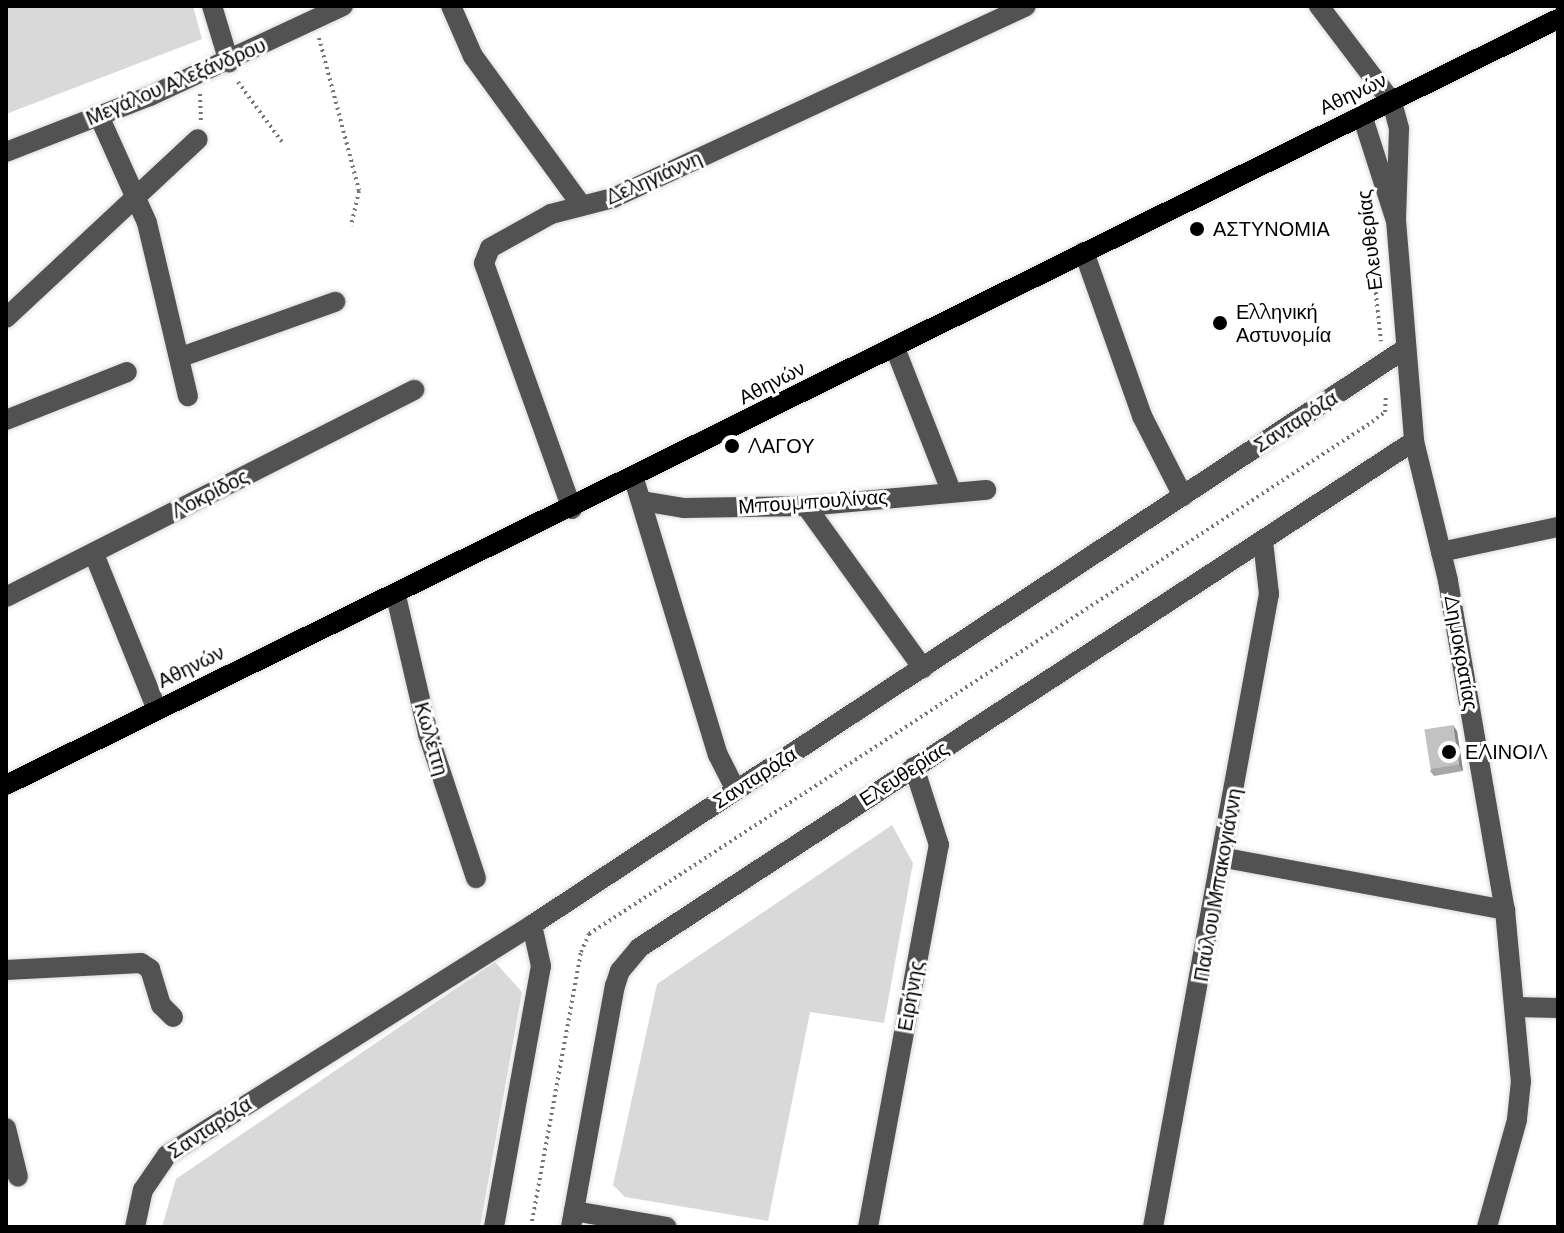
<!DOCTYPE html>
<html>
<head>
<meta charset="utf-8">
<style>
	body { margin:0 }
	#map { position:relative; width:1564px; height:1233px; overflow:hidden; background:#fff; font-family:Montserrat,sans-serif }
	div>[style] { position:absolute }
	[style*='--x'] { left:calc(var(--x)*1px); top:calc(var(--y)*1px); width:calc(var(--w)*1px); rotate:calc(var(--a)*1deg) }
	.green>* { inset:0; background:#d9d9d9 }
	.path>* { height:4px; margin-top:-2px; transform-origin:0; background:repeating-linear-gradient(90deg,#747474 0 2px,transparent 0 6px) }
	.roads { filter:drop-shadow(0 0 2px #dbdbdb) drop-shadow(0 0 2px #dbdbdb) }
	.minor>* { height:20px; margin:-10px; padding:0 10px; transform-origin:10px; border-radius:10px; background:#525252 }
	.major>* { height:20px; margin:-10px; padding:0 10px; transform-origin:10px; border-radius:10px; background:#000 }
	.wall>* { inset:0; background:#a7a7a7 }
	.shaded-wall>* { inset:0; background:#888 }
	.building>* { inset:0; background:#c2c2c2; transform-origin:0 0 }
	.dots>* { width:22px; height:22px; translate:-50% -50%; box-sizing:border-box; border:4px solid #fff; border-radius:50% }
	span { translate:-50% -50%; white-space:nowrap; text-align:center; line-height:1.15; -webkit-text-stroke:6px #fff; paint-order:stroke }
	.street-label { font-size:20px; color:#000 }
	.poi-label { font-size:20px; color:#000 }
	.left { translate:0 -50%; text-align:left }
	.frame { position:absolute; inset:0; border:8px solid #000; pointer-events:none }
</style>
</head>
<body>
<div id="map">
	<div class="green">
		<i style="clip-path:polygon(6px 6px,193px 6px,202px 39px,6px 114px)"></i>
		<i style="clip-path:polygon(892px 825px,913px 863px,884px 1023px,810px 1012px,768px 1221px,625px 1197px,613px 1185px,657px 984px)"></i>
		<i style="clip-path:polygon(495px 962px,522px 992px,480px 1227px,162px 1227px,176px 1179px)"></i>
	</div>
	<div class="path">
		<i style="--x:319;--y:38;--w:158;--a:75.3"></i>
		<i style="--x:359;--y:191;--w:36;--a:103"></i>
		<i style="--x:238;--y:82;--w:74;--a:53.7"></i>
		<i style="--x:200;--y:94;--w:26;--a:88"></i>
		<i style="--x:1366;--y:203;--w:139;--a:83.8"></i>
		<i style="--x:531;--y:1227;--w:280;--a:-79.7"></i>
		<i style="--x:581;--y:952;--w:20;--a:-66"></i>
		<i style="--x:589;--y:934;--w:936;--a:-33.18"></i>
		<i style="--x:1372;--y:422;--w:16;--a:-38"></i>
		<i style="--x:1385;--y:412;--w:18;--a:-87"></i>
	</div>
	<div class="roads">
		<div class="minor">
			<i style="--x:212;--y:6;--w:59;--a:73.1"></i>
			<i style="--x:451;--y:6;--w:55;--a:66.3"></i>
			<i style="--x:473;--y:56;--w:185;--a:54"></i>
			<i style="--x:1319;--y:6;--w:121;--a:52.8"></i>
			<i style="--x:1392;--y:102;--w:28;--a:75"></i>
			<i style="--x:1399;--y:129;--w:91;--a:91.9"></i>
			<i style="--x:1396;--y:220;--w:222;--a:85.3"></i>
			<i style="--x:1414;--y:441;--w:144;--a:76.3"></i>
			<i style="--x:1448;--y:581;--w:334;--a:80.2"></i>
			<i style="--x:1505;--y:910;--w:172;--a:84.7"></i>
			<i style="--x:1521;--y:1081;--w:39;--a:96"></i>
			<i style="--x:1517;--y:1120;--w:111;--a:105.7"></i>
			<i style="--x:1362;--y:115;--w:108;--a:72.2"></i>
			<i style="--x:99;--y:116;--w:117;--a:65.8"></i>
			<i style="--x:147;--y:223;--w:178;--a:76.7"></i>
			<i style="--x:6;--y:152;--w:155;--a:-21.3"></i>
			<i style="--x:150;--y:96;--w:213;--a:-25"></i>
			<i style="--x:1084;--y:252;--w:174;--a:70.5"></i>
			<i style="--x:1142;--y:416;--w:90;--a:62.9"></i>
			<i style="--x:6;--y:318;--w:262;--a:-43"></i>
			<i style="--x:895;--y:348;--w:154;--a:68.6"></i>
			<i style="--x:181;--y:357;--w:164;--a:-19.7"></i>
			<i style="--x:6;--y:420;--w:130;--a:-21.6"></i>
			<i style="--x:634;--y:479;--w:288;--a:73.1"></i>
			<i style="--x:718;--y:755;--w:39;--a:63"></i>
			<i style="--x:642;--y:501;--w:43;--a:9.5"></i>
			<i style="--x:684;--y:508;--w:122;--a:-0.9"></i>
			<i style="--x:806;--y:506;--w:181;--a:-5.1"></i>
			<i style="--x:806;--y:506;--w:200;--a:54.2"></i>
			<i style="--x:572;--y:509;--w:261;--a:-109.7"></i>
			<i style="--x:484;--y:263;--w:16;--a:-68"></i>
			<i style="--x:490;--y:248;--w:70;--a:-29.1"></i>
			<i style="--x:551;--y:214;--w:64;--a:-14.5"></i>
			<i style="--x:613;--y:198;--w:455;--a:-24.9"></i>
			<i style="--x:1441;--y:552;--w:120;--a:-12.1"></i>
			<i style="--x:94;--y:554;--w:168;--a:68"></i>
			<i style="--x:396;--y:596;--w:142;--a:76.9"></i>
			<i style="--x:428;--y:734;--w:152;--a:71.6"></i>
			<i style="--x:6;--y:597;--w:458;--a:-26.9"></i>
			<i style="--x:1225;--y:858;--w:285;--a:10.5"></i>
			<i style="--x:6;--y:970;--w:135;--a:-3"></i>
			<i style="--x:141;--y:963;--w:11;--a:34"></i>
			<i style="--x:150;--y:969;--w:38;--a:73"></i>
			<i style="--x:161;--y:1005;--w:17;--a:45"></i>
			<i style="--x:1515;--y:1007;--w:43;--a:1.3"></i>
			<i style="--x:6;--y:1128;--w:50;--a:76.2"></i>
			<i style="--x:574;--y:1211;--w:94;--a:9.8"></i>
			<i style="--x:135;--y:1227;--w:38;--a:-78"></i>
			<i style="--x:143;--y:1190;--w:42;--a:-55.6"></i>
			<i style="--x:167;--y:1155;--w:431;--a:-32.2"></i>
			<i style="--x:532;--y:925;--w:1046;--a:-33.42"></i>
			<i style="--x:494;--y:1227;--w:265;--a:-79.8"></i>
			<i style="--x:541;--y:966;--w:42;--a:-102.4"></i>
			<i style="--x:571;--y:1227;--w:245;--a:-79.7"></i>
			<i style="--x:615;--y:986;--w:16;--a:-72"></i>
			<i style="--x:620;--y:971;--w:30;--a:-50"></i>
			<i style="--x:639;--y:948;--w:926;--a:-33.19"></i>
			<i style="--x:868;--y:1227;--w:389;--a:-79.5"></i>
			<i style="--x:939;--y:845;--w:82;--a:-107.8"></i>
			<i style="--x:1153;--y:1227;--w:644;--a:-79.62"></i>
			<i style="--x:1269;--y:594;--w:53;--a:-96.5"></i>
		</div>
		<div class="major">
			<i style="--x:6;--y:785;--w:1731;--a:-26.27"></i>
		</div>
	</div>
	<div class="wall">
		<i style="clip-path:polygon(1457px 731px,1463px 771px,1434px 776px,1430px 771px)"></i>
	</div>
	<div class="shaded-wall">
		<i style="clip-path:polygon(1453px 725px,1457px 731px,1463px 771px,1459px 765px)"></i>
	</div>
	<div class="building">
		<i style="left:1453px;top:725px;width:40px;height:29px;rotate:81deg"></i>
	</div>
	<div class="dots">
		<i style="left:1197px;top:229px;background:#000"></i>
		<i style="left:1220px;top:323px;background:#000"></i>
		<i style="left:732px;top:446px;background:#000"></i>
		<i style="left:1449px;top:752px;background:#000"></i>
	</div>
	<div class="street-label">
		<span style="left:176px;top:82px;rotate:-23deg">Μεγάλου Αλεξάνδρου</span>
		<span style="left:1353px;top:94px;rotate:-25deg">Αθηνών</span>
		<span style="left:654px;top:178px;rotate:-24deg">Δεληγιάννη</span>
		<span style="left:1370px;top:240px;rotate:-97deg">Ελευθερίας</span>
		<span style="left:772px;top:383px;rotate:-27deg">Αθηνών</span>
		<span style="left:1296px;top:422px;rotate:-33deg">Σανταρόζα</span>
		<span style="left:210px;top:494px;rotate:-27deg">Λοκρίδος</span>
		<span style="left:813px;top:502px;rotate:-4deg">Μπουμπουλίνας</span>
		<span style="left:1461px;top:653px;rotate:80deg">Δημοκρατίας</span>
		<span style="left:191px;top:667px;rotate:-26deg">Αθηνών</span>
		<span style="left:431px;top:739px;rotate:74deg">Κωλέττη</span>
		<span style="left:904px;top:774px;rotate:-33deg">Ελευθερίας</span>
		<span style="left:755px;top:778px;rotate:-33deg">Σανταρόζα</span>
		<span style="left:1218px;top:885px;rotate:-80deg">Παύλου Μπακογιάννη</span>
		<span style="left:911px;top:996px;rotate:-80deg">Ειρήνης</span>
		<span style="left:210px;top:1128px;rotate:-33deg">Σανταρόζα</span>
	</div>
	<div class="poi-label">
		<span class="left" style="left:1213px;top:229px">ΑΣΤΥΝΟΜΙΑ</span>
		<span class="left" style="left:1236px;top:324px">Ελληνική<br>Αστυνομία</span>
		<span class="left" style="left:748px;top:446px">ΛΑΓΟΥ</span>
		<span class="left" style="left:1465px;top:752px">ΕΛΙΝΟΙΛ</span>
	</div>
	<div class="frame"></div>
</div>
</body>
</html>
